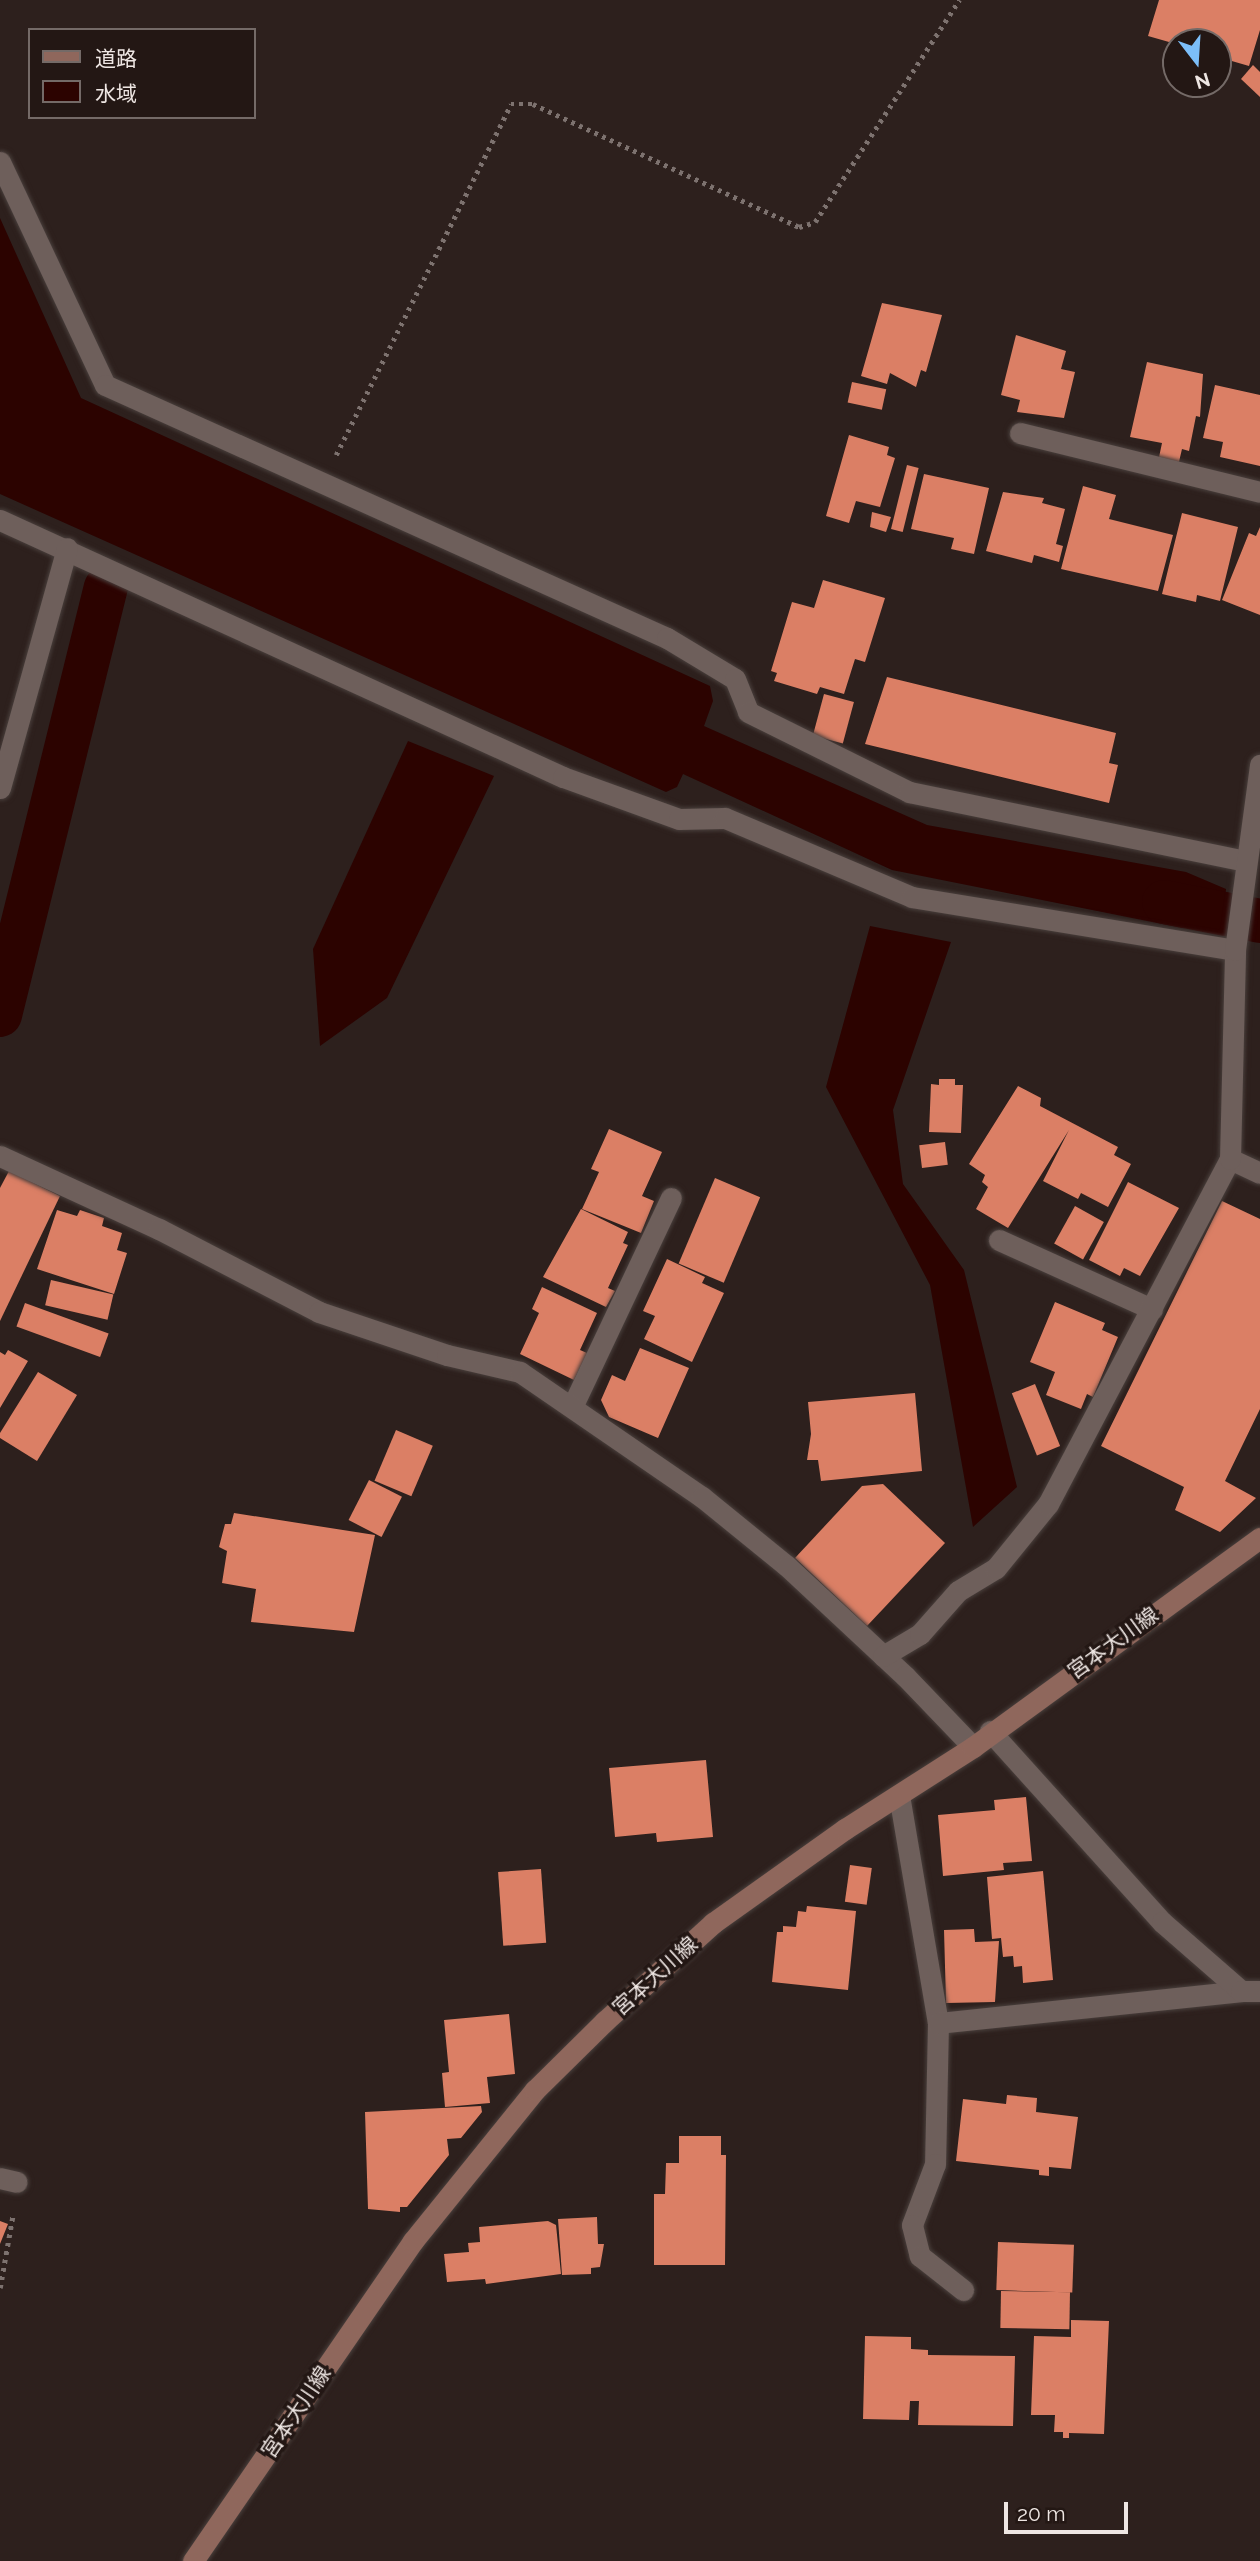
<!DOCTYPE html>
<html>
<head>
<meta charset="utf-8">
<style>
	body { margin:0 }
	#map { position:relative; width:1260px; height:2561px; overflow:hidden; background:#2d201d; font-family:Raleway,"Noto Sans JP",sans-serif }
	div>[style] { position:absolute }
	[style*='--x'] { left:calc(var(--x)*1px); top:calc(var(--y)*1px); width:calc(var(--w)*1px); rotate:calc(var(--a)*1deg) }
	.water>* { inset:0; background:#2c0300 }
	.canal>* { height:44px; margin:-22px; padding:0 22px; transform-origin:22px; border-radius:22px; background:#2c0300 }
	.building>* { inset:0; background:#db7f65; transform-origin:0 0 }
	.path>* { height:4.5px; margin-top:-2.25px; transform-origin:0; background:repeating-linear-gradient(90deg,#7d726f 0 3.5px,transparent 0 8.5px) }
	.roads { filter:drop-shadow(0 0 2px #493f3c) drop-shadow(0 0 2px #493f3c) }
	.service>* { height:21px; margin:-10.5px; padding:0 10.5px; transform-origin:10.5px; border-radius:10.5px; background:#6e5f5b }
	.minor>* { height:21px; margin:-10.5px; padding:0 10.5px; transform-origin:10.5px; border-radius:10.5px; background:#6e5f5b }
	.secondary>* { height:21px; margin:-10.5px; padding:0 10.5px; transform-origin:10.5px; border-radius:10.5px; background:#8f675c }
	span { translate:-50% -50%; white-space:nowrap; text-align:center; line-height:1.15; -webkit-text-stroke:7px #231714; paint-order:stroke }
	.street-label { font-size:21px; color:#eee6e3 }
	.legend { position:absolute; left:28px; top:28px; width:228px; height:91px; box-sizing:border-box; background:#231714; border:2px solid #746a67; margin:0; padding:9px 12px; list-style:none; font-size:21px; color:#eee6e3 }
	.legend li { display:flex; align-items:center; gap:14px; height:35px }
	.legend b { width:35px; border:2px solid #746a67 }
	.north { position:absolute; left:1162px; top:28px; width:70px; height:70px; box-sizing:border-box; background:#231714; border:2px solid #746a67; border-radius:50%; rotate:163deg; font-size:19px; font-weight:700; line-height:28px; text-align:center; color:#eee6e3 }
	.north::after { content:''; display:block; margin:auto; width:24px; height:32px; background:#7cbef9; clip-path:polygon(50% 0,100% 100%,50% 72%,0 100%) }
	.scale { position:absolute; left:1004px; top:2502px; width:124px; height:32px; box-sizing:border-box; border:4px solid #eee6e3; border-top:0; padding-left:9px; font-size:21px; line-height:24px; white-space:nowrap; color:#eee6e3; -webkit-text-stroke:5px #231714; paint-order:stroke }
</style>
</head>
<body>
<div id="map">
	<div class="water">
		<i style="clip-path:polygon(0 218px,81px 398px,710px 686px,713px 701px,704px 726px,927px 825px,1186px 872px,1226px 889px,1222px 923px,1182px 928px,892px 870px,683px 774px,677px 787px,666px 792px,0 494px)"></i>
		<i style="clip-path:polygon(408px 741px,494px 776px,387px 998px,320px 1046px,313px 949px)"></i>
		<i style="clip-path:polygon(870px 926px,951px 942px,893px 1110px,903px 1184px,964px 1270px,1017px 1487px,973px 1527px,930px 1285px,826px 1087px)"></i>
	</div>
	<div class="canal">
		<i style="--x:1164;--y:902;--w:98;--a:11.2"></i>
		<i style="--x:0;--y:1015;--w:440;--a:-76.1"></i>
	</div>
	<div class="building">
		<i style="clip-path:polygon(1159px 0,1260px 0,1260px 30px,1249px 66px,1218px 57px,1218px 42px,1176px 44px,1148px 36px)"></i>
		<i style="clip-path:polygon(1253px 65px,1260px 72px,1260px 97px,1241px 79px)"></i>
		<i style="clip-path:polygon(882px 303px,942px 315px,926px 372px,921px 370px,916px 387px,890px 373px,887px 384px,861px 376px)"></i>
		<i style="clip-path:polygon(1016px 335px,1066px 351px,1061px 369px,1075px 372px,1064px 418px,1017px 412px,1020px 400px,1001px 395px)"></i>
		<i style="clip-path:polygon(1147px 362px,1203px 374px,1200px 417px,1196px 416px,1189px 451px,1182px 449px,1178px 466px,1158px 462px,1162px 443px,1130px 437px)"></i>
		<i style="left:852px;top:382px;width:35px;height:21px;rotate:12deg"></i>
		<i style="clip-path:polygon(1215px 385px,1260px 395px,1260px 466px,1220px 457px,1223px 442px,1203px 438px)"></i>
		<i style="clip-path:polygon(849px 435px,889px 447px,887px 455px,895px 458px,880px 507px,856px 501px,849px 523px,826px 516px)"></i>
		<i style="left:907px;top:465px;width:12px;height:66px;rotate:14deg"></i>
		<i style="clip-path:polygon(924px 474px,989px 488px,974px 554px,951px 549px,954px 538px,911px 529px)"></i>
		<i style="clip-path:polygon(1083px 486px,1116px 495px,1109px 519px,1173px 535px,1158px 591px,1061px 569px)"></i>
		<i style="clip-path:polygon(1003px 492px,1044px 498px,1042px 503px,1065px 509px,1056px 544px,1063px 546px,1059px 562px,1034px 555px,1032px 563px,986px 551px)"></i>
		<i style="clip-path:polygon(872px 512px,891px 517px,886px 532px,870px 527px)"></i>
		<i style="clip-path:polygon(1182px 513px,1238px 527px,1220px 601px,1197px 595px,1196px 602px,1162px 594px)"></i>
		<i style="clip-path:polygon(1260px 527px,1260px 615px,1222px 600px,1249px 533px,1256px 536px)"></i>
		<i style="clip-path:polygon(823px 580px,885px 598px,865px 662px,855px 659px,844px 694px,820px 687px,817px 694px,774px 681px,777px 673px,771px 671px,792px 602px,814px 608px)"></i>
		<i style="clip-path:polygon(887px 677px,1116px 733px,1109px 763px,1118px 765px,1109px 803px,865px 744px)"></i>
		<i style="left:824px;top:694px;width:31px;height:43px;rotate:15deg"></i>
		<i style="clip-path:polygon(939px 1079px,955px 1079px,955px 1085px,963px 1085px,961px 1133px,929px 1132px,931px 1084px,939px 1085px)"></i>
		<i style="clip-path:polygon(1018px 1086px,1041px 1098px,1040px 1106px,1118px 1147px,1114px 1155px,1131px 1164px,1108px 1207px,1081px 1193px,1078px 1199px,1043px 1181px,1069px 1130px,1008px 1228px,976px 1209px,988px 1187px,982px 1182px,985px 1175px,969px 1164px)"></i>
		<i style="clip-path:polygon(609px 1129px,662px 1152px,642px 1196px,654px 1201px,641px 1233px,582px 1209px,599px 1172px,591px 1169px)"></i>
		<i style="left:945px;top:1142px;width:23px;height:26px;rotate:83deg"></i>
		<i style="clip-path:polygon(9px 1171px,60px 1196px,0 1321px,0 1188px)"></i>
		<i style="left:715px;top:1178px;width:49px;height:93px;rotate:23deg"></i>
		<i style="clip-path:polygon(1128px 1182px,1179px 1208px,1140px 1276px,1124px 1268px,1120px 1276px,1089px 1260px)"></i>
		<i style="clip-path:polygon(1222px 1201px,1260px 1219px,1260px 1409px,1225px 1481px,1256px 1498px,1220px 1532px,1175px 1510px,1184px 1487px,1101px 1446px)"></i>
		<i style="left:1075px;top:1206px;width:33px;height:43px;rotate:29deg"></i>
		<i style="clip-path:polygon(581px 1209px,628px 1232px,623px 1243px,628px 1245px,608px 1288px,615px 1291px,606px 1307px,543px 1277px)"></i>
		<i style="clip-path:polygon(57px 1210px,77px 1216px,80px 1210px,104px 1218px,102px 1226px,122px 1233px,117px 1250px,127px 1253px,114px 1294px,37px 1269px)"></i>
		<i style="clip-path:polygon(667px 1259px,705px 1277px,702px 1283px,724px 1293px,692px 1362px,644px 1339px,655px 1316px,643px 1311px)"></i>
		<i style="left:51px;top:1280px;width:64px;height:26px;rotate:13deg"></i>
		<i style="clip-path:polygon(542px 1287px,597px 1313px,580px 1350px,587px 1353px,574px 1380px,520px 1354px,539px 1313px,532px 1309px)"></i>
		<i style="clip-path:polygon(1055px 1302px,1105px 1323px,1102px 1330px,1118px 1337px,1093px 1397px,1087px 1394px,1081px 1409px,1046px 1395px,1055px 1372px,1030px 1362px)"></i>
		<i style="left:25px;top:1303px;width:89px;height:25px;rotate:20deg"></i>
		<i style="clip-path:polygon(640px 1348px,689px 1368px,658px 1438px,609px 1417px,601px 1400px,612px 1375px,625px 1381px)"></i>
		<i style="clip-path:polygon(8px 1350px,28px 1361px,0 1408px,0 1352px,5px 1355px)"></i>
		<i style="clip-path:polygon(38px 1372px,77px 1395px,37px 1461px,0 1438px,0 1433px)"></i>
		<i style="left:1035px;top:1384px;width:67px;height:25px;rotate:68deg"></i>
		<i style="clip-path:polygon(915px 1393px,922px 1471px,821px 1481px,818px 1460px,807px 1460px,811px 1434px,808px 1402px)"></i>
		<i style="left:396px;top:1430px;width:40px;height:55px;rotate:23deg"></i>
		<i style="left:369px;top:1480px;width:37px;height:45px;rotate:27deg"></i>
		<i style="clip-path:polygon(883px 1484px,945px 1543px,867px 1626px,795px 1558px,862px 1486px)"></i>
		<i style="clip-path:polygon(234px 1513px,375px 1535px,354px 1632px,251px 1622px,256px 1589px,222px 1583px,227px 1551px,219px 1547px,225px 1524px,231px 1524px)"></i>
		<i style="clip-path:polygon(706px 1760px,713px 1837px,657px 1842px,656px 1833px,615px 1837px,609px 1768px)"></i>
		<i style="clip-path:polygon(1026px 1797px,1032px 1861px,1003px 1863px,1004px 1870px,943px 1876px,938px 1815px,995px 1810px,994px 1800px)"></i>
		<i style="left:850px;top:1865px;width:22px;height:37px;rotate:8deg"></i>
		<i style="left:541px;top:1869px;width:74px;height:43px;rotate:86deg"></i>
		<i style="clip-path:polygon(1043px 1871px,1053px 1980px,1023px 1983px,1022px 1966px,1014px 1967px,1013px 1956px,1003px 1957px,1001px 1938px,992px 1939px,987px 1877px)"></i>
		<i style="clip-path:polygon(807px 1906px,856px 1911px,848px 1990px,772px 1982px,777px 1932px,783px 1932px,783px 1926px,796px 1927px,798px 1911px,806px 1912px)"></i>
		<i style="clip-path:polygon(974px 1929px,975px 1942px,999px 1941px,995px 2002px,946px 2003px,944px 1930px)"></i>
		<i style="clip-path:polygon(509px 2014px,515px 2074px,487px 2077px,490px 2103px,445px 2107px,442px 2073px,449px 2072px,444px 2020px)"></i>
		<i style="clip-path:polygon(1007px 2095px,1037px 2098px,1036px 2112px,1078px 2117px,1071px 2169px,1049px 2167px,1049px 2176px,1039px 2175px,1039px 2170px,956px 2161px,963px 2099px,1006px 2104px)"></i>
		<i style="clip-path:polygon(481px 2106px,482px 2112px,461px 2138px,447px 2139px,449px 2155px,407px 2207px,400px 2207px,400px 2212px,368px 2209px,365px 2112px)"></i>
		<i style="clip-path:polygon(679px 2136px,721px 2136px,721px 2155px,726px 2155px,725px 2265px,654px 2265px,654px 2194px,665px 2194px,666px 2163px,679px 2163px)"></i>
		<i style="clip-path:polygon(597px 2217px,598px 2244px,604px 2244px,600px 2267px,591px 2268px,591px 2274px,562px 2275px,558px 2219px)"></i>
		<i style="clip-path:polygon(0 2221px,8px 2224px,0 2244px)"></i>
		<i style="clip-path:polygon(548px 2221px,556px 2225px,561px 2274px,486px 2284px,485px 2279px,447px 2282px,444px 2254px,469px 2252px,468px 2243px,480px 2242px,479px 2227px)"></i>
		<i style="left:998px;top:2242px;width:76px;height:48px;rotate:2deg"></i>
		<i style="left:1001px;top:2291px;width:69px;height:37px;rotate:1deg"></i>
		<i style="clip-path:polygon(1071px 2320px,1109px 2321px,1104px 2434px,1069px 2433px,1069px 2438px,1063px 2438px,1063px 2432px,1054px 2432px,1055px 2415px,1031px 2415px,1034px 2336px,1071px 2337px)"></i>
		<i style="clip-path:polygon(865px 2336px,911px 2337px,911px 2349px,928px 2350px,928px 2355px,1015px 2356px,1013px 2426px,918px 2425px,919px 2401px,910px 2401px,909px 2420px,863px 2419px)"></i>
	</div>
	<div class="path">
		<i style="--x:336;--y:455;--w:392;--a:-63.5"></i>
		<i style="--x:511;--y:104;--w:22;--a:0"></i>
		<i style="--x:533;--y:104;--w:293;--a:24.8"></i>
		<i style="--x:799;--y:227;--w:17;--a:-17"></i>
		<i style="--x:815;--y:222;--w:265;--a:-57"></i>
		<i style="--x:0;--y:2288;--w:75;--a:-80"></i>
	</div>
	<div class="roads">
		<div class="service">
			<i style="--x:1020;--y:433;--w:247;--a:13.8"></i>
			<i style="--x:999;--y:1240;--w:168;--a:24.3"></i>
			<i style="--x:573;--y:1405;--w:229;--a:-64.7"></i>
			<i style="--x:899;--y:1795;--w:231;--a:80.3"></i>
			<i style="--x:938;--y:2023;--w:141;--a:91.2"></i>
			<i style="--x:935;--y:2164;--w:65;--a:110.7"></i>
			<i style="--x:912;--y:2225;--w:32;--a:76"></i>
			<i style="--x:920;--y:2256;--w:55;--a:38.3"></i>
			<i style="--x:938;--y:2023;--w:305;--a:-6"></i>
			<i style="--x:0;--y:2178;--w:17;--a:13"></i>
		</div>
		<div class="minor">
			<i style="--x:0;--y:162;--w:246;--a:64.8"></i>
			<i style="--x:105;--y:385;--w:616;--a:24.24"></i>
			<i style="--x:667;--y:638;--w:79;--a:31.1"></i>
			<i style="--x:735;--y:679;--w:35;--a:68"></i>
			<i style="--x:748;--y:712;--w:180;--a:26.4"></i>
			<i style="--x:909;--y:792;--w:343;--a:11.6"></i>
			<i style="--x:0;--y:520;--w:619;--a:24.54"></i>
			<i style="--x:563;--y:777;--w:123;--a:19.9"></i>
			<i style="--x:679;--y:819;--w:46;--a:-1.2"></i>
			<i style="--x:725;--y:818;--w:203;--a:22.9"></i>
			<i style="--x:912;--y:897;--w:327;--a:9.3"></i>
			<i style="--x:0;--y:788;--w:249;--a:-74.4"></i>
			<i style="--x:0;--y:1156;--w:175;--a:24.7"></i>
			<i style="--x:159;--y:1229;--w:180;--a:27.4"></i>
			<i style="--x:319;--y:1312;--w:135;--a:18.6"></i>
			<i style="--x:447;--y:1355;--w:75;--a:13.1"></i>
			<i style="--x:520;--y:1372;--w:221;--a:34.5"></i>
			<i style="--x:702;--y:1497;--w:109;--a:39.1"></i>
			<i style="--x:787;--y:1566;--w:161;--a:43"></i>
			<i style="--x:905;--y:1676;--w:98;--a:46.2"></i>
			<i style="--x:1230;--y:1159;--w:33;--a:25"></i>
			<i style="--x:883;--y:1656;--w:43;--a:-30.7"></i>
			<i style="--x:920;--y:1634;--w:57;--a:-48.5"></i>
			<i style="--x:958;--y:1591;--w:44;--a:-31.2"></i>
			<i style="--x:996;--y:1568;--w:82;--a:-50.9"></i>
			<i style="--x:1048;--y:1504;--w:390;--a:-62.2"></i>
			<i style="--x:1230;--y:1159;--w:209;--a:-88.6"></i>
			<i style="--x:1235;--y:950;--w:187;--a:-82.3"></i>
			<i style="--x:990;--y:1731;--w:257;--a:48"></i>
			<i style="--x:1162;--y:1922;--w:105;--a:41.1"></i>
			<i style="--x:1241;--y:1991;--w:19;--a:0"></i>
		</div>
		<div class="secondary">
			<i style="--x:193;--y:2561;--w:388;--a:-55.5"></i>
			<i style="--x:413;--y:2241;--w:194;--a:-51.1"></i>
			<i style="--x:535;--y:2090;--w:98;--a:-44.6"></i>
			<i style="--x:605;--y:2021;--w:146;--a:-42.2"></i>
			<i style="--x:713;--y:1923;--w:162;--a:-35.5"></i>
			<i style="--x:845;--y:1829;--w:152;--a:-32.6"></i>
			<i style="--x:973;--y:1747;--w:355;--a:-36.1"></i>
		</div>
	</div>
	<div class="street-label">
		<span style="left:1113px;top:1643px;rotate:-36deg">宮本大川線</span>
		<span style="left:655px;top:1976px;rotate:-42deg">宮本大川線</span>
		<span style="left:296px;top:2412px;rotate:-56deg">宮本大川線</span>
	</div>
	<ul class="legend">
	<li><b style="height:9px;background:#8f675c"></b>道路</li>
	<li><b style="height:19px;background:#2c0300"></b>水域</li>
	</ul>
	<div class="north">N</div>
	<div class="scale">20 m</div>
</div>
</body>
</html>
